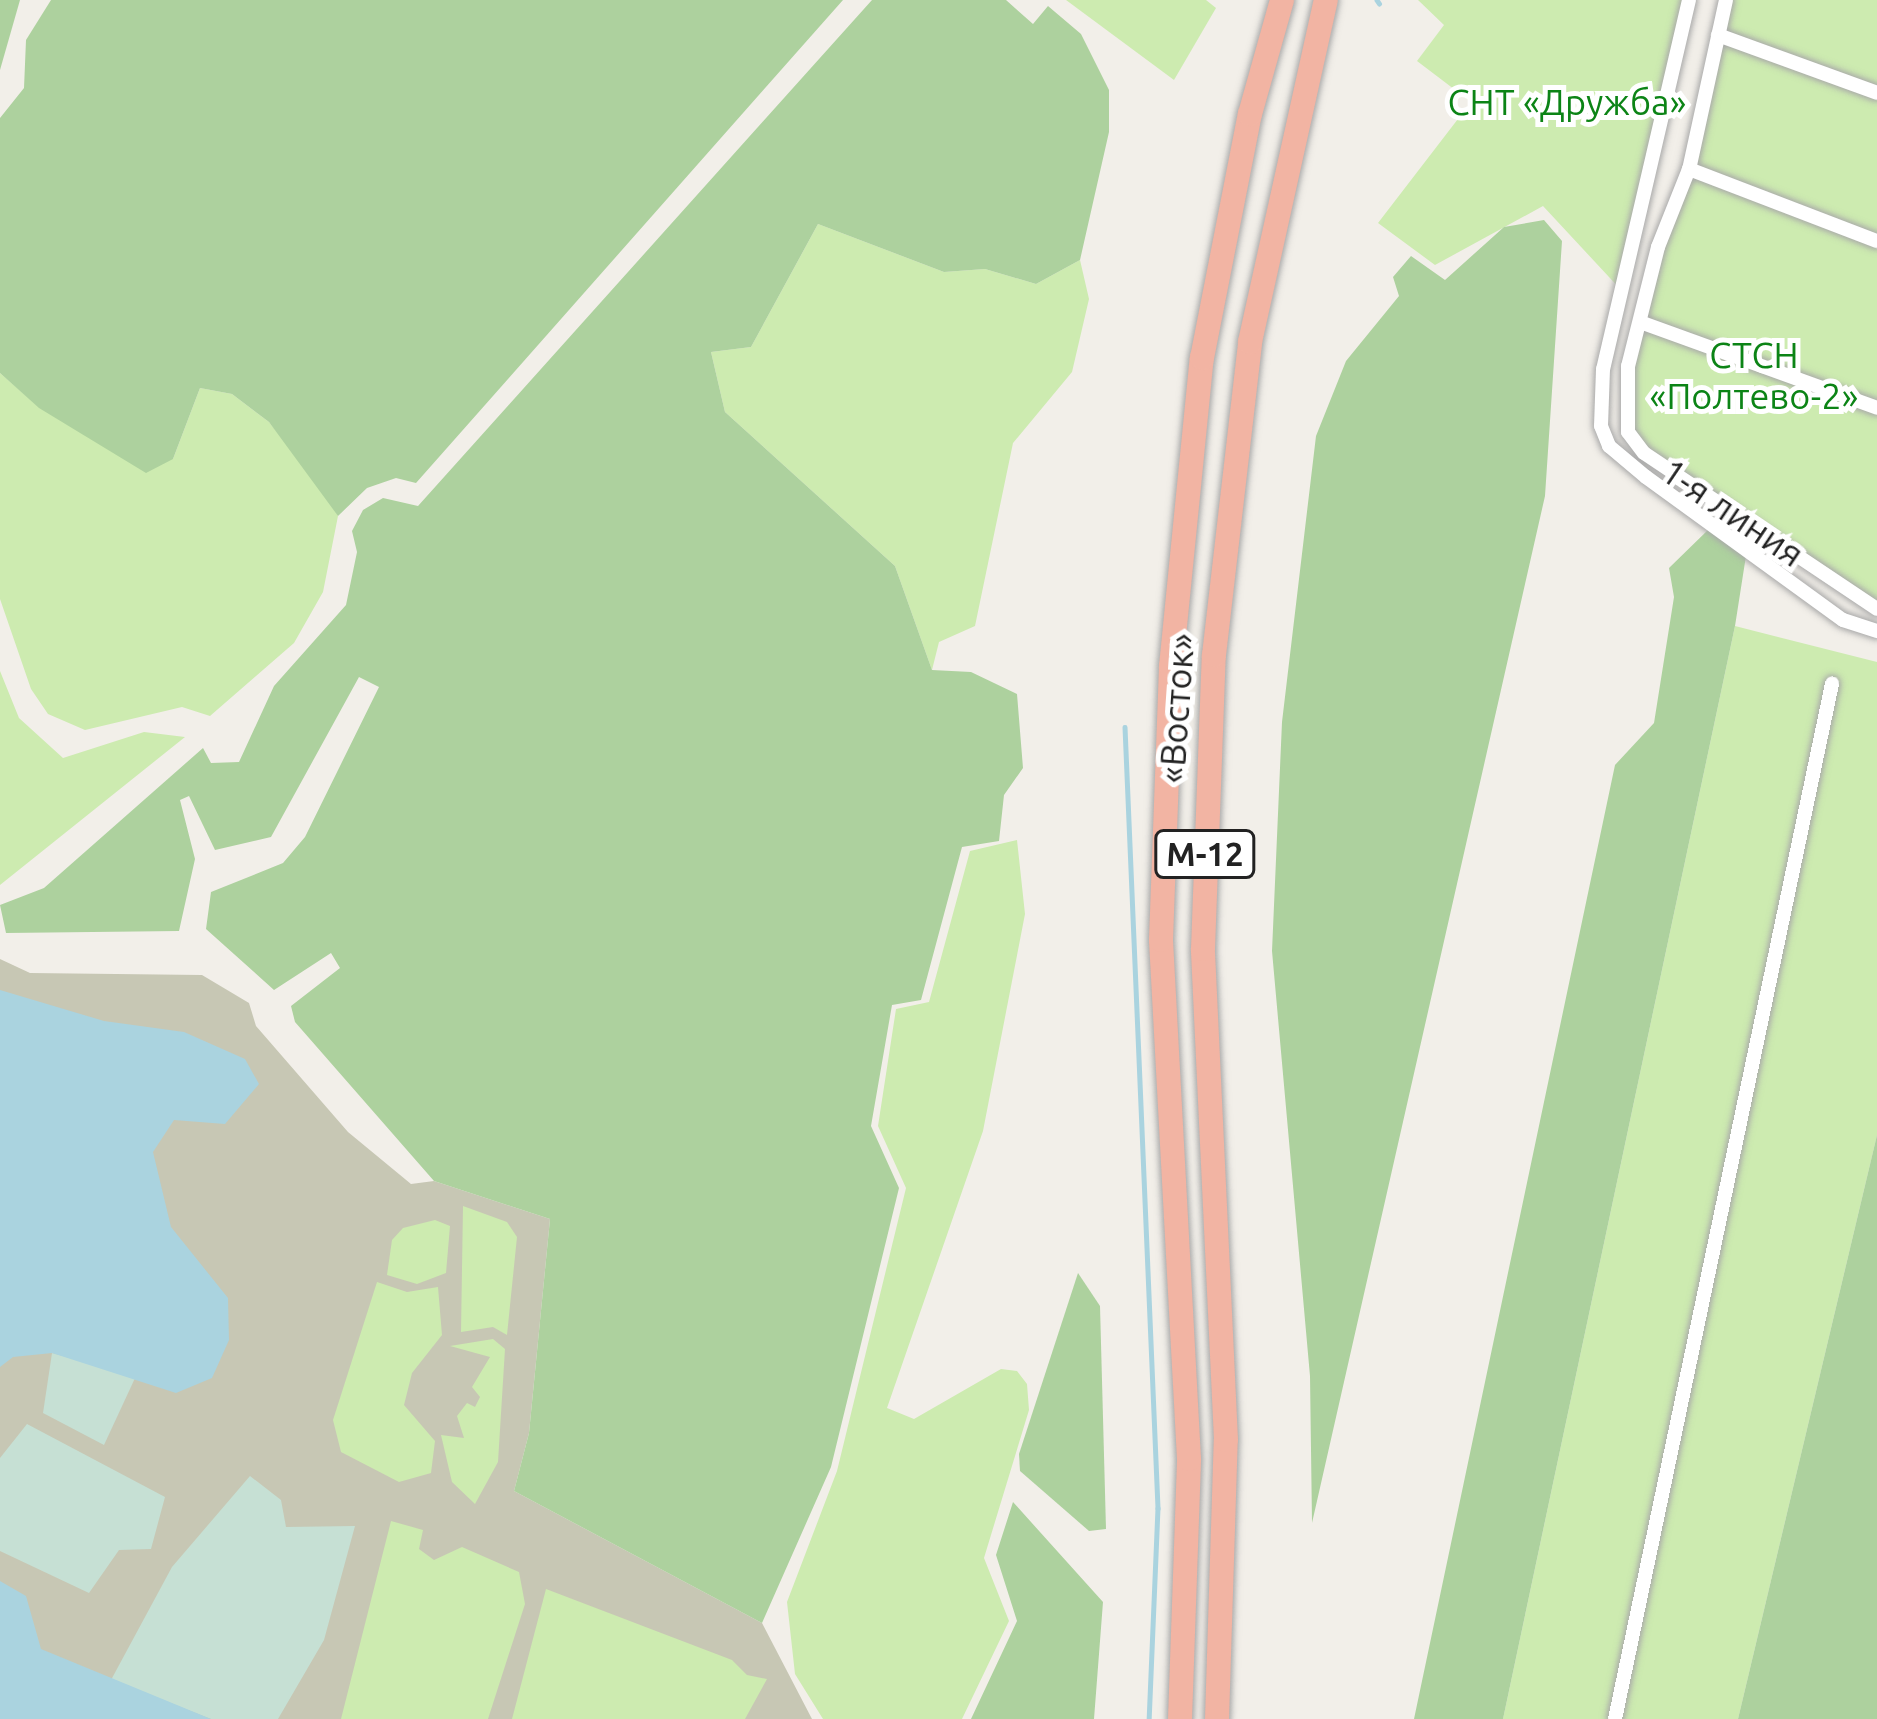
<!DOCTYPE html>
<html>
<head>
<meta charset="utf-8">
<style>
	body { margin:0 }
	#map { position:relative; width:1877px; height:1719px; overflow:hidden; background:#f2efe9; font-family:Ubuntu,sans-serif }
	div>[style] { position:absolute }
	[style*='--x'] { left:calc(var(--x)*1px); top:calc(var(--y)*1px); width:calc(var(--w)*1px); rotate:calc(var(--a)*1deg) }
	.construction>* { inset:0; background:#c7c7b4 }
	.grass>* { inset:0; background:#cdebb0 }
	.forest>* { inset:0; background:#add19e }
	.wetland>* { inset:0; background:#c6e0d4 }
	.water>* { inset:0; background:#aad3df }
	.stream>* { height:4.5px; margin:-2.25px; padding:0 2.25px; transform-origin:2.25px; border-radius:2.25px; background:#aad3df }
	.roads { filter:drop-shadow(0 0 3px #a9a9a9) drop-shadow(0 0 3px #a9a9a9) }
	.minor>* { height:14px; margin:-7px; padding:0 7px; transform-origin:7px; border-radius:7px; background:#fff }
	.trunk>* { height:24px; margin:-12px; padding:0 12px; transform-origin:12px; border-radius:12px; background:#f2b4a3 }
	span { translate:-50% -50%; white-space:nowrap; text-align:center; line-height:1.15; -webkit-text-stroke:10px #fff; paint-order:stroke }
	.shield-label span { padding:3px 9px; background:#fff; border:3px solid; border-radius:9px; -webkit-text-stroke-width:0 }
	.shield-label { font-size:33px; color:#222; font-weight:700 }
	.park-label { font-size:36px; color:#0c8416 }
	.street-label { font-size:36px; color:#222 }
</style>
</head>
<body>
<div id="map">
	<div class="construction">
		<i style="clip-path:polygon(0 959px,30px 973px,202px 975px,249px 1003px,256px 1026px,348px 1132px,411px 1184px,434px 1181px,550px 1219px,529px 1433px,514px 1491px,762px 1623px,812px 1719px,0 1719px)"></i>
	</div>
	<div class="grass">
		<i style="clip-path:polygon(1066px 0,1206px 0,1216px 8px,1174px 80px)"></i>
		<i style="clip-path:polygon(1418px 0,1688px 0,1622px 291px,1543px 206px,1435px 265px,1378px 223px,1471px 102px,1417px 61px,1444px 25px)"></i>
		<i style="clip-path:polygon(1726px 0,1877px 0,1877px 609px,1644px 453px,1628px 432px,1628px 366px,1689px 169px)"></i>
		<i style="clip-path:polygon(818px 224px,944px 272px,985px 269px,1036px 284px,1080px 260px,1089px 299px,1072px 372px,1013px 443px,975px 626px,939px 642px,932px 670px,895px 566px,725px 412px,711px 352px,751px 347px)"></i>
		<i style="clip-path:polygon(0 373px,40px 408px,173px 459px,200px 388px,232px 394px,269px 422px,327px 494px,338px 516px,323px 592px,294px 643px,210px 716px,182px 707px,85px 730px,48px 714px,31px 689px,0 599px)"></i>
		<i style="clip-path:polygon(1735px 626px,1877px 662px,1877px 1135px,1738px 1719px,1503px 1719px)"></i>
		<i style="clip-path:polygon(0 671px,19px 718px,63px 758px,144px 732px,185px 737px,0 885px)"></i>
		<i style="clip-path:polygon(1017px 840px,1025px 914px,983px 1131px,887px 1408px,914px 1419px,1001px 1369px,1017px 1371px,1027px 1384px,1029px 1410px,984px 1558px,1009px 1621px,962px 1719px,823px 1719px,795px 1674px,787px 1602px,837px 1471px,906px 1188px,878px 1126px,896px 1009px,929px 1002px,970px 851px)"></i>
		<i style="clip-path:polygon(463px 1206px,507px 1222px,517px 1237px,507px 1335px,493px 1327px,461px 1332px)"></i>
		<i style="clip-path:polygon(435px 1220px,450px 1226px,446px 1273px,417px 1284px,387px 1275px,392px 1240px,403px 1228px)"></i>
		<i style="clip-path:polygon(377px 1282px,407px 1292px,438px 1287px,442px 1335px,412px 1373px,404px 1405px,435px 1441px,431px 1473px,399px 1482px,341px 1452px,333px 1420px)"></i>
		<i style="clip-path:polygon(493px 1339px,505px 1349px,498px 1462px,475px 1504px,452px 1482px,441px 1435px,464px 1438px,457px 1416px,467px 1403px,475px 1407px,480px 1397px,472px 1387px,490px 1357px,450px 1346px)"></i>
		<i style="clip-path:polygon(391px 1521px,423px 1530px,419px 1549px,434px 1560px,462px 1547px,519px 1572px,525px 1604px,488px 1719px,341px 1719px)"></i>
		<i style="clip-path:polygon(546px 1589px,732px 1660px,747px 1675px,767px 1679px,745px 1719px,512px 1719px)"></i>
	</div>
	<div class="forest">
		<i style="clip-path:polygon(0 0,20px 0,0 70px)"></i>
		<i style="clip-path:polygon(51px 0,843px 0,416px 483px,396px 478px,367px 488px,338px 516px,269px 422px,232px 394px,200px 388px,173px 459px,146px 473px,39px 408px,0 373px,0 118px,24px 88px,26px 40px)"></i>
		<i style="clip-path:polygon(872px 0,1006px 0,1033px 24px,1048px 6px,1081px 34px,1109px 90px,1109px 132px,1080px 260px,1036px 284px,985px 269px,944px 272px,818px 224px,751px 347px,711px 352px,725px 412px,895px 566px,932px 670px,971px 672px,1017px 694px,1023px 768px,1004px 795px,999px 841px,962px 847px,921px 1000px,892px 1005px,871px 1126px,899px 1188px,831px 1467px,762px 1623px,514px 1491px,529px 1433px,550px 1219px,434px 1181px,295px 1022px,291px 1006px,340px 968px,331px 953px,274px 990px,206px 929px,211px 892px,283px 863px,305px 837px,379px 687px,359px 677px,271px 837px,215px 850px,189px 796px,180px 800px,195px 859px,179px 931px,6px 933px,0 905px,44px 888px,203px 748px,211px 763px,239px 762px,274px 686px,346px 605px,357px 552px,352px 531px,363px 510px,383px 498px,418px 506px)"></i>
		<i style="clip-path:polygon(1544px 220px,1562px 241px,1545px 496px,1312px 1523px,1310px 1376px,1272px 951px,1282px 722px,1316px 436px,1346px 361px,1399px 296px,1393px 277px,1411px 256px,1445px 280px,1504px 227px)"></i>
		<i style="clip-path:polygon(1710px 528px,1748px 543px,1735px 626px,1503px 1719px,1414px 1719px,1615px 765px,1654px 723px,1674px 597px,1669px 568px)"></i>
		<i style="clip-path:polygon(1877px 1135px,1877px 1719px,1738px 1719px)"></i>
		<i style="clip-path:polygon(1078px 1273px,1100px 1306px,1106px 1529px,1089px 1531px,1020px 1471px,1019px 1454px)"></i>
		<i style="clip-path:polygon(1013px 1502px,1103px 1602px,1094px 1719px,971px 1719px,1017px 1621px,996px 1555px)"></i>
	</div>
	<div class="wetland">
		<i style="clip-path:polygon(52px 1353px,136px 1376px,104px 1445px,43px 1413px)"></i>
		<i style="clip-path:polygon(27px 1424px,165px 1497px,151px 1549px,119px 1550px,89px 1593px,0 1551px,0 1458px)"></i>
		<i style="clip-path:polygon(250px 1476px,281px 1500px,286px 1527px,355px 1526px,324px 1640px,278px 1719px,211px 1719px,111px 1680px,172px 1567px)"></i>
	</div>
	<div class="water">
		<i style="clip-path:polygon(0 990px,104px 1021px,184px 1032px,245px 1059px,259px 1084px,225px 1124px,174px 1120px,153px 1152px,171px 1227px,228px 1298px,229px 1340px,212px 1378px,176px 1393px,52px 1353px,13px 1357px,0 1367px)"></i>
		<i style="clip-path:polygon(0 1581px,26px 1596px,41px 1649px,211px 1719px,0 1719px)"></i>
	</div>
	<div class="stream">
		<i style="--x:1377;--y:0;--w:4;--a:56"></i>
		<i style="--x:1125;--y:727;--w:782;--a:87.58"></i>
		<i style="--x:1158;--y:1508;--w:211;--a:92.4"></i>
	</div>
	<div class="roads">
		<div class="minor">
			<i style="--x:1689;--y:0;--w:379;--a:103.1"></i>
			<i style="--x:1603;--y:369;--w:57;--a:92"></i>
			<i style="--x:1601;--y:426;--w:22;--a:68"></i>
			<i style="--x:1609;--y:446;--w:48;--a:40"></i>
			<i style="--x:1646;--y:477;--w:243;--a:36"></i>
			<i style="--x:1843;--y:620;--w:36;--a:18"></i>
			<i style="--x:1726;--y:0;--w:173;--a:102.3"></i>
			<i style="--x:1689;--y:169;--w:84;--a:111.7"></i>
			<i style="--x:1658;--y:247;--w:123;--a:104.1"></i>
			<i style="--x:1628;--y:366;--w:66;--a:90"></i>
			<i style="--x:1628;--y:432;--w:26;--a:53"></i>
			<i style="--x:1644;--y:453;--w:280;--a:33.8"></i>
			<i style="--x:1718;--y:35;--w:169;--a:20"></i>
			<i style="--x:1689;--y:169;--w:201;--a:21"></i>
			<i style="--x:1640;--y:322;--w:252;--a:19.9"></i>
			<i style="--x:1615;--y:1719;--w:1058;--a:-78.16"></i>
		</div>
		<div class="trunk">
			<i style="--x:1180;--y:1719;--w:260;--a:-88"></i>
			<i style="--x:1189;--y:1459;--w:520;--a:-93.09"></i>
			<i style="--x:1161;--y:940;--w:274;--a:-87.9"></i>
			<i style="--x:1171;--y:666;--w:310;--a:-84.3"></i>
			<i style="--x:1202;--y:358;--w:249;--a:-78.9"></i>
			<i style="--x:1250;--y:114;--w:118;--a:-74.3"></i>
			<i style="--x:1217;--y:1719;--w:279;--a:-88.2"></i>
			<i style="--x:1226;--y:1440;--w:492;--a:-92.7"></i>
			<i style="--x:1203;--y:949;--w:294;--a:-87.9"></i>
			<i style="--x:1214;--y:655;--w:315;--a:-83.4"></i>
			<i style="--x:1250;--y:342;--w:350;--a:-77.5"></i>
		</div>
	</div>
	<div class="shield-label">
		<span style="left:1205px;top:854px">М-12</span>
	</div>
	<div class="park-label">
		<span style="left:1567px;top:102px">СНТ «Дружба»</span>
		<span style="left:1754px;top:375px">СТСН<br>«Полтево-2»</span>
	</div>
	<div class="street-label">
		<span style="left:1733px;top:512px;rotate:34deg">1-я линия</span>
		<span style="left:1176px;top:708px;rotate:-86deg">«Восток»</span>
	</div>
</div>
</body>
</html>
